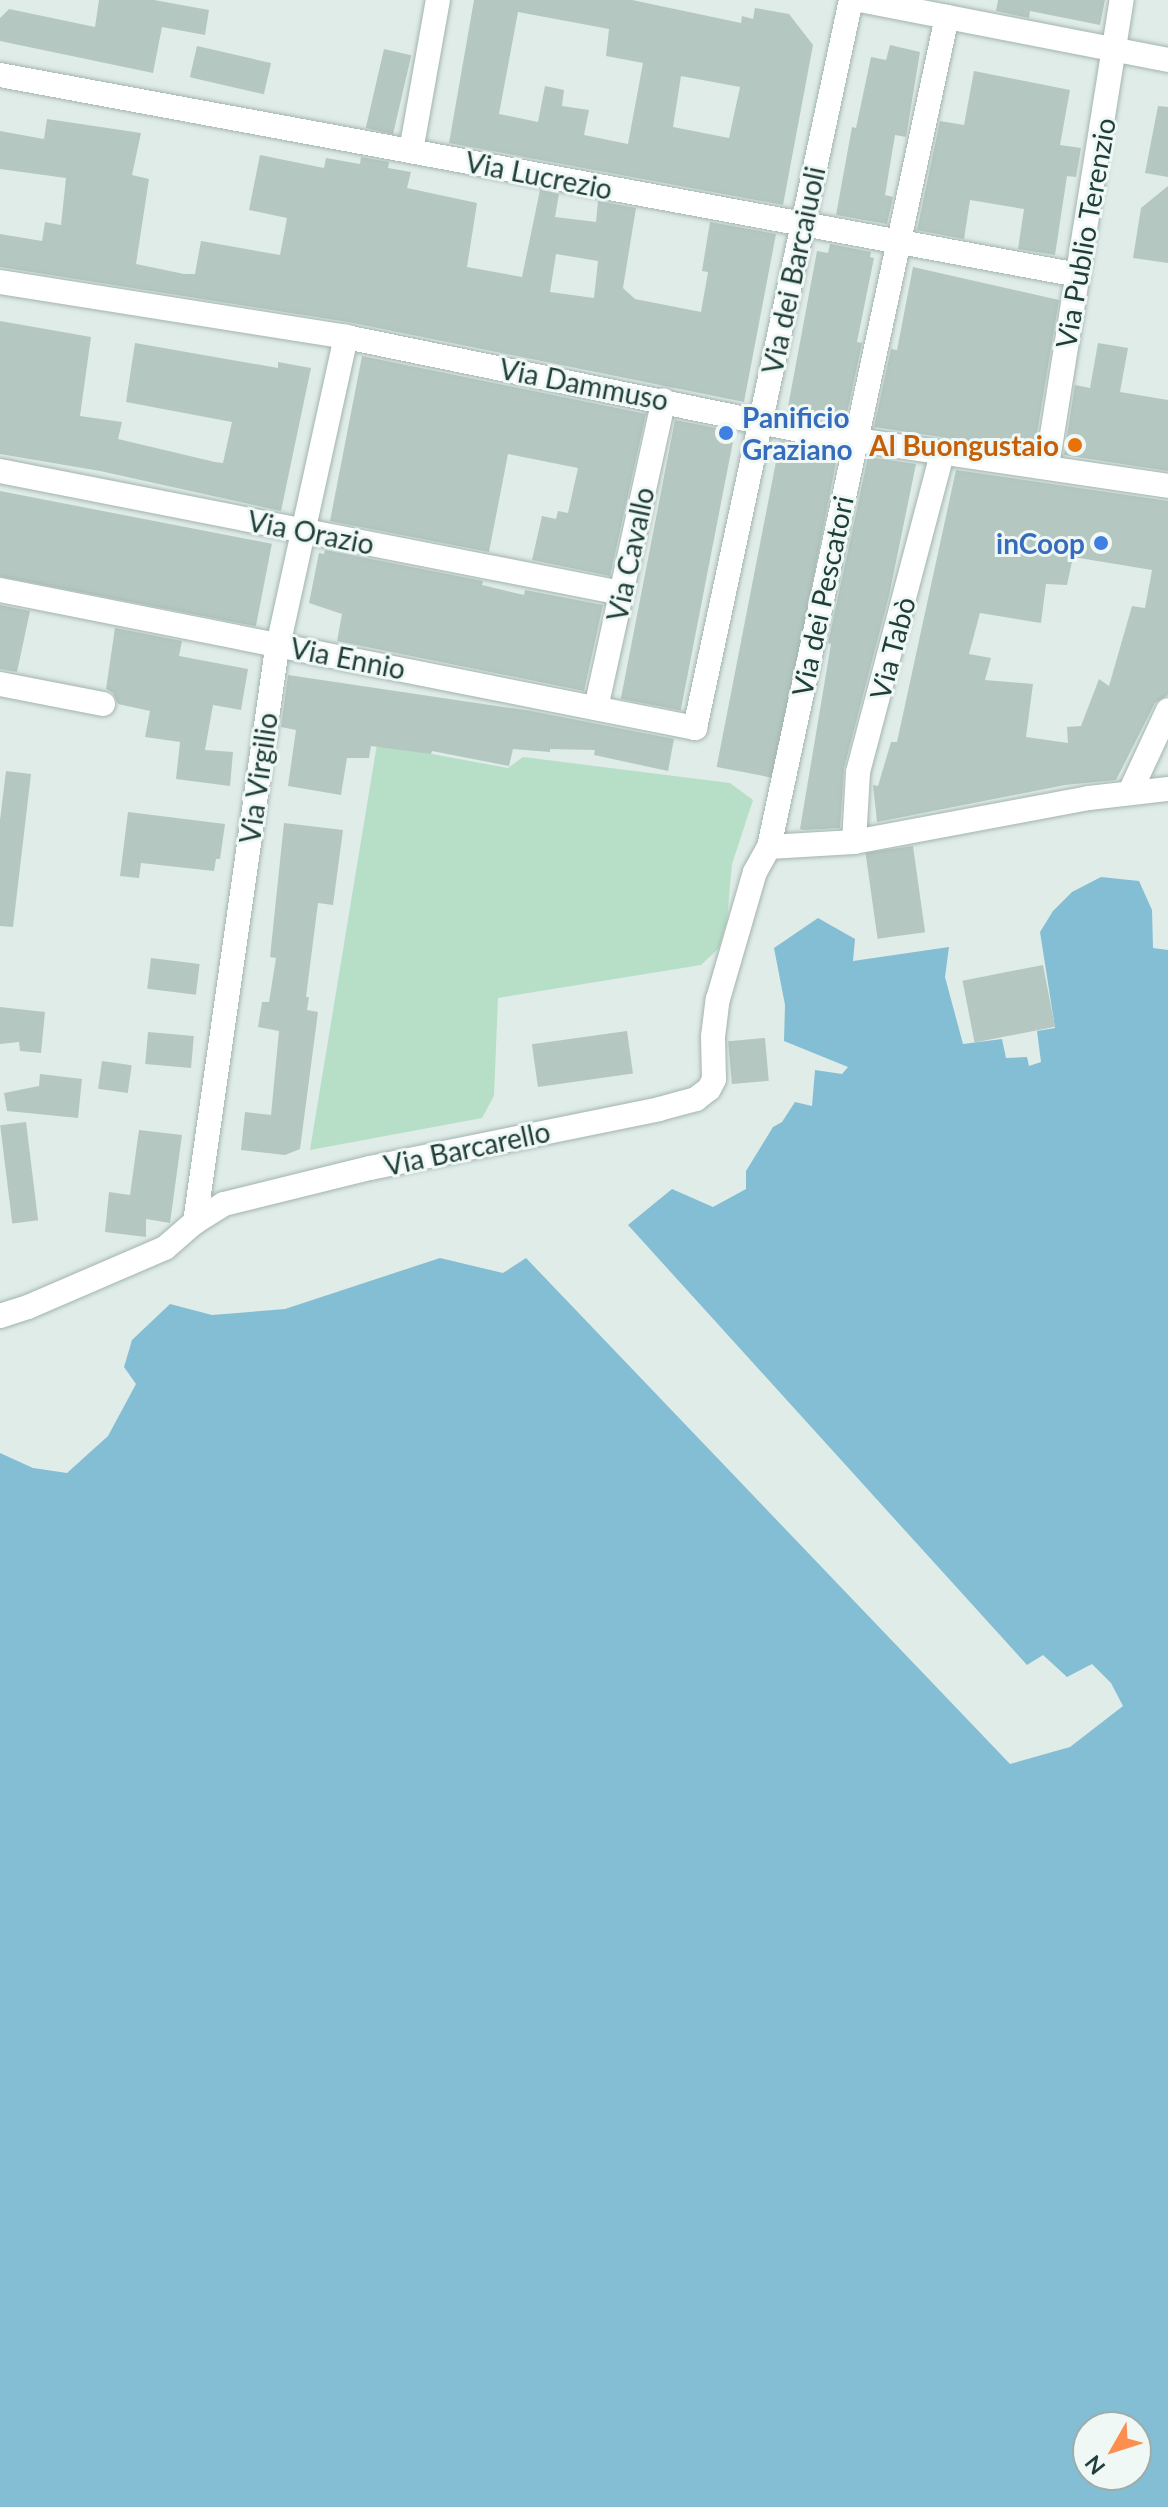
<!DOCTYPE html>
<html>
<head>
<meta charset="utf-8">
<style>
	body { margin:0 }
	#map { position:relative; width:1168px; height:2507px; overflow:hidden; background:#e0ece8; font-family:Lato,sans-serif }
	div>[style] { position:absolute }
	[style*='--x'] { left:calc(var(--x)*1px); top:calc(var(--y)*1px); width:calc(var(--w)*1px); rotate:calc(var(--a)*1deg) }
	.green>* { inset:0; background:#b7dfc7 }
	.water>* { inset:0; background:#83bed5 }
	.building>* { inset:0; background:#b5c7c1; transform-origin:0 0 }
	.roads { filter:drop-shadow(0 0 2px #a2b4b0) drop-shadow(0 0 2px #a2b4b0) }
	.minor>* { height:24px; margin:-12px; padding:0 12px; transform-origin:12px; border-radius:12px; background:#fff }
	.dots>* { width:22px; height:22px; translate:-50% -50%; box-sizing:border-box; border:4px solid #f0f8f5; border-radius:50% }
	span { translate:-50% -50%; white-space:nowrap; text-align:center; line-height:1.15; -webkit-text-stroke:6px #f0f8f5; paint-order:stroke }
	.street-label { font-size:28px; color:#1f3d39 }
	.shop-label { font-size:28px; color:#366cbe; font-weight:700 }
	.left { translate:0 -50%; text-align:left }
	.right { translate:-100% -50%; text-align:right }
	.food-label { font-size:28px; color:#c56008; font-weight:700 }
	.north { position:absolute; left:1072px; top:2411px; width:80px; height:80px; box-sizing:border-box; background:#f0f8f5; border:2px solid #9cadaa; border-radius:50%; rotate:231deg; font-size:22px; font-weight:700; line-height:32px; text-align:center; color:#1f3d39 }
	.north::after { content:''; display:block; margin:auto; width:28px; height:36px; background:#fc8f4e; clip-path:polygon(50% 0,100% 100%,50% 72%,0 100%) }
</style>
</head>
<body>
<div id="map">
	<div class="green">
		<i style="clip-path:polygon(377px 744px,508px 768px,523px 757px,730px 783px,753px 800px,732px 864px,727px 919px,719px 948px,701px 965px,498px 998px,494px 1096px,482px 1118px,310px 1150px)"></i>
	</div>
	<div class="water">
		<i style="clip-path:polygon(evenodd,1101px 877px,1139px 881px,1152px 910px,1153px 948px,1168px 950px,1168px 2507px,0 2507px,0 1453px,33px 1468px,67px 1473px,108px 1436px,136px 1384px,124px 1367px,132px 1340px,170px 1304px,212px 1315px,285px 1309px,440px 1258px,503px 1273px,526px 1258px,1010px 1764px,1070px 1747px,1123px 1706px,1111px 1683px,1092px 1664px,1067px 1677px,1043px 1655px,1027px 1665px,628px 1225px,672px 1189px,713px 1207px,746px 1189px,746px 1171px,773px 1127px,782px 1122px,795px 1102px,812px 1106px,815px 1070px,842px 1074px,848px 1067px,784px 1041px,785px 1005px,774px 948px,818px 918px,855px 939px,853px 961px,949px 947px,945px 977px,963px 1044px,1002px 1039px,1006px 1058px,1027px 1057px,1029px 1066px,1041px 1062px,1037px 1031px,1055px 1028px,1040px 932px,1053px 911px,1072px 892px,1101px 877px,1088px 2427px,1136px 2427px,1136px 2475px,1088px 2475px,1088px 2427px)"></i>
	</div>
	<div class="building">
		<i style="clip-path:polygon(99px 0,154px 0,209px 10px,205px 35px,162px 27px,153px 73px,0 41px,0 18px,9px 9px,95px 27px)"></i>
		<i style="clip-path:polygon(evenodd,474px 0,632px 0,741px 23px,742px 16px,753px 19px,755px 8px,789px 14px,813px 45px,783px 205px,449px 143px,474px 0,518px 12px,609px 29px,606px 56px,643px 63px,628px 144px,584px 135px,589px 110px,562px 106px,564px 90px,545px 86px,538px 122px,499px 114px,518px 12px,474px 0,681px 76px,740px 87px,729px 138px,673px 127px,681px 76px)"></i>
		<i style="clip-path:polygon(998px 0,1105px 0,1100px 25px,1030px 11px,1029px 18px,996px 11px)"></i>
		<i style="clip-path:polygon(890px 45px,920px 52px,906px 137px,895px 135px,885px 195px,893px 197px,887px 224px,836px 215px,852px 127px,856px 128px,871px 57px,886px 60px)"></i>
		<i style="left:197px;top:46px;width:76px;height:32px;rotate:13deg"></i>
		<i style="left:384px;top:49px;width:28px;height:81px;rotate:13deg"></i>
		<i style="clip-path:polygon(974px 71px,1070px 90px,1060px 145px,1081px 148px,1076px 177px,1067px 176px,1055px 255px,1018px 249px,1024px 209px,970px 200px,964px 239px,917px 230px,940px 121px,964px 125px)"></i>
		<i style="clip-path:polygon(1158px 106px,1168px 107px,1168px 177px,1145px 173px)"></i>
		<i style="clip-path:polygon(evenodd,47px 119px,141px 133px,132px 175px,149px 179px,136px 264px,184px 274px,195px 274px,201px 241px,280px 255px,287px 218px,249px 210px,260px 155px,324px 168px,326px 158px,360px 164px,361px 157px,389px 162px,388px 168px,411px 172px,407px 188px,477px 203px,467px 267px,522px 277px,540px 190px,559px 194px,555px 217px,596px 222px,598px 201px,636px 208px,623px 288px,635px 299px,701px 312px,708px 272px,702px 271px,710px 222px,776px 234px,744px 402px,348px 322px,0 267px,0 234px,42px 241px,45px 222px,61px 225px,66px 178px,0 169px,0 131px,44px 139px,47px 119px,556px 254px,598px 261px,594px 298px,550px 292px,556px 254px)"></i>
		<i style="clip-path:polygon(1168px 186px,1168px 263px,1133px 258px,1141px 208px)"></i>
		<i style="clip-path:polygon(830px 244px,871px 252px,870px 257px,874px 258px,857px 342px,862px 343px,845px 423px,787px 412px,817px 251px,828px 253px)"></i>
		<i style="clip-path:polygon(913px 267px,1059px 300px,1034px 451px,874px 427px,891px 349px,897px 350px)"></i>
		<i style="clip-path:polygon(0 321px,91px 337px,80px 416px,122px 422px,118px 439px,215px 462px,223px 463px,232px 422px,126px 402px,135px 343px,278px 368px,278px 362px,311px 368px,281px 511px,100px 471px,0 454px)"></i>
		<i style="clip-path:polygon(1098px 343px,1128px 348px,1120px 392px,1168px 400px,1168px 471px,1064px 455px,1075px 385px,1090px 388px)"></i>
		<i style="clip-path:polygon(362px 356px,646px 414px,610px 576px,532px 560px,542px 516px,556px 519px,558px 511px,568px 513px,578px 468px,508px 454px,489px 552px,330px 521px)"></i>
		<i style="left:675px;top:420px;width:61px;height:284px;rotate:11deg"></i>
		<i style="left:780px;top:441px;width:59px;height:332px;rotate:11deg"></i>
		<i style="clip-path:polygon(868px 457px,916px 464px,889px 596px,844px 768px,840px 828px,804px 830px,800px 829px,831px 644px,828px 643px)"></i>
		<i style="clip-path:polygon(evenodd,956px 470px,1168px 501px,1168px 695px,1155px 703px,1116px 780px,1065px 785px,877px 822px,873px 785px,878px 786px,891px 742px,897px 742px,956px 470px,1073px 557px,1152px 570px,1145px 608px,1132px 606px,1109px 686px,1099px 679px,1081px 726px,1067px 727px,1068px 743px,1026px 737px,1033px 684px,985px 680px,991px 658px,969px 654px,980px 613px,1041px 623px,1046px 584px,1067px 585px,1073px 557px)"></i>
		<i style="left:0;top:491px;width:277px;height:84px;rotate:11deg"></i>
		<i style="clip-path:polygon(325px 550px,483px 581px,482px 585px,524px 595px,525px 590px,603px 605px,584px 691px,337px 641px,342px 614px,309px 603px,319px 553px,324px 554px)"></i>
		<i style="clip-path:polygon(0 605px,30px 611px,17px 672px,0 669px)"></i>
		<i style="clip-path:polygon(115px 628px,182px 641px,179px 656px,248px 669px,241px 710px,213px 705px,205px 750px,233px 752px,230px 786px,176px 779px,180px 742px,145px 737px,150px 711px,118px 704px,113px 693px,106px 689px)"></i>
		<i style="clip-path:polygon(288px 675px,531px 711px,674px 739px,668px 771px,594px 755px,595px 750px,550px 749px,550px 752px,513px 749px,509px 766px,432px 751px,431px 754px,371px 746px,369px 758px,347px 758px,341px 795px,288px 786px,296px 730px,281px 727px)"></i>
		<i style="clip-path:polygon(6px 771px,31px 774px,13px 927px,0 926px,0 820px)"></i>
		<i style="clip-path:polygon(128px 812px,225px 824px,220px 859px,216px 859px,214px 871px,141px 863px,139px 878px,120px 876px)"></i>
		<i style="clip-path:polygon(284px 823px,343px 830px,333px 905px,318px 903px,306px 997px,309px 997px,307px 1010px,318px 1012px,300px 1149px,285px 1155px,241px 1150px,245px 1112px,271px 1115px,279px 1031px,258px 1027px,262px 1002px,269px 1002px,276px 958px,270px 957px)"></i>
		<i style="left:913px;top:846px;width:87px;height:48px;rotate:82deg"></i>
		<i style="left:151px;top:958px;width:49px;height:31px;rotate:7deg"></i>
		<i style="left:1043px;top:965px;width:63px;height:82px;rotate:79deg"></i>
		<i style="clip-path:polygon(0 1007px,45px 1012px,41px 1053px,20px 1051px,19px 1042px,0 1044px)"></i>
		<i style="left:627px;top:1031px;width:43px;height:96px;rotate:82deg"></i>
		<i style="left:148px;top:1032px;width:46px;height:32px;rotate:5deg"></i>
		<i style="left:765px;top:1038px;width:43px;height:37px;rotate:85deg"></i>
		<i style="left:102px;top:1061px;width:30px;height:28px;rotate:8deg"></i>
		<i style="clip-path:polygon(40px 1074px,82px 1079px,78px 1118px,7px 1111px,4px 1093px,39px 1086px)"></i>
		<i style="left:26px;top:1122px;width:99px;height:26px;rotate:83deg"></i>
		<i style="clip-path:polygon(139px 1130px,182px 1135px,170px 1223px,146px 1219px,146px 1237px,105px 1232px,109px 1192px,130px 1195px)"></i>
	</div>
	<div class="roads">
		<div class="minor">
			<i style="--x:860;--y:0;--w:314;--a:11"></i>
			<i style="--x:0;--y:75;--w:1096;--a:10.51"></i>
			<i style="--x:411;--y:151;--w:153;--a:-79.9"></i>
			<i style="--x:0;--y:282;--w:350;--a:9"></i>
			<i style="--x:346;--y:337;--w:494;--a:11.6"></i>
			<i style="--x:830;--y:436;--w:342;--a:8.4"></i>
			<i style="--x:1047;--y:466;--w:472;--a:-80.9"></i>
			<i style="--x:0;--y:471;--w:633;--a:11.11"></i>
			<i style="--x:0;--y:590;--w:709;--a:11.23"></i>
			<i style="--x:695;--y:728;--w:745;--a:-77.91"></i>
			<i style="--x:0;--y:684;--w:105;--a:11"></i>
			<i style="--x:596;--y:708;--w:315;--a:-77.6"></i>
			<i style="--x:1130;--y:792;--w:90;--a:-65.1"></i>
			<i style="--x:854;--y:842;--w:70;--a:-86.7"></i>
			<i style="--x:858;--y:772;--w:328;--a:-75.2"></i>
			<i style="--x:769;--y:847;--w:85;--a:-3.4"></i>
			<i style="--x:854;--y:842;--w:239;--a:-10.6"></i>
			<i style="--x:1089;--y:798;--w:80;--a:-6.5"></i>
			<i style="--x:195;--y:1222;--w:573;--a:-81.87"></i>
			<i style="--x:276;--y:655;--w:326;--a:-77.6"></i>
			<i style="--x:0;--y:1316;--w:29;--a:-18"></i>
			<i style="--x:28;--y:1307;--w:149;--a:-23.3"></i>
			<i style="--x:165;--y:1248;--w:40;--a:-41"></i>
			<i style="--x:195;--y:1222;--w:34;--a:-32"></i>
			<i style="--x:224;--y:1204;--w:150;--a:-13.9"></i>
			<i style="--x:370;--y:1168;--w:295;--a:-11.5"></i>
			<i style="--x:659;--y:1109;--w:38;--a:-15"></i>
			<i style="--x:696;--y:1099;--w:16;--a:-38"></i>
			<i style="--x:709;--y:1089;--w:11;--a:-63"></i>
			<i style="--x:714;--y:1079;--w:42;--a:-91.4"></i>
			<i style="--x:713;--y:1037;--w:38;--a:-83"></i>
			<i style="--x:718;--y:999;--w:132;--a:-73.8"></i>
			<i style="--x:755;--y:872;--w:29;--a:-61"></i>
			<i style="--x:769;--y:847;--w:849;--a:-77.9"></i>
		</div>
	</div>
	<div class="dots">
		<i style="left:726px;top:433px;background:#3f7fe0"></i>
		<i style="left:1075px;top:445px;background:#e8710a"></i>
		<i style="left:1101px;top:543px;background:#3f7fe0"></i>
	</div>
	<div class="street-label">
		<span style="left:539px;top:175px;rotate:11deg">Via Lucrezio</span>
		<span style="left:1085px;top:233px;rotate:-80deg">Via Publio Terenzio</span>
		<span style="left:793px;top:270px;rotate:-78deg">Via dei Barcaiuoli</span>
		<span style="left:584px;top:384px;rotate:11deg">Via Dammuso</span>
		<span style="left:311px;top:532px;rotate:11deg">Via Orazio</span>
		<span style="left:630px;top:554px;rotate:-78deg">Via Cavallo</span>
		<span style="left:822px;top:596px;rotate:-78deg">Via dei Pescatori</span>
		<span style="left:892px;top:648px;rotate:-75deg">Via Tabò</span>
		<span style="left:348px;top:658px;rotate:11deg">Via Ennio</span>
		<span style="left:258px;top:778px;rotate:-82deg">Via Virgilio</span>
		<span style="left:467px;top:1148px;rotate:-12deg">Via Barcarello</span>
	</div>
	<div class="shop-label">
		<span class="left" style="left:742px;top:433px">Panificio<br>Graziano</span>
		<span class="right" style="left:1085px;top:543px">inCoop</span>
	</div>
	<div class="food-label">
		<span class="right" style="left:1059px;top:445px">Al Buongustaio</span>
	</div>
	<div class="north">N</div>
</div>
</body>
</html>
